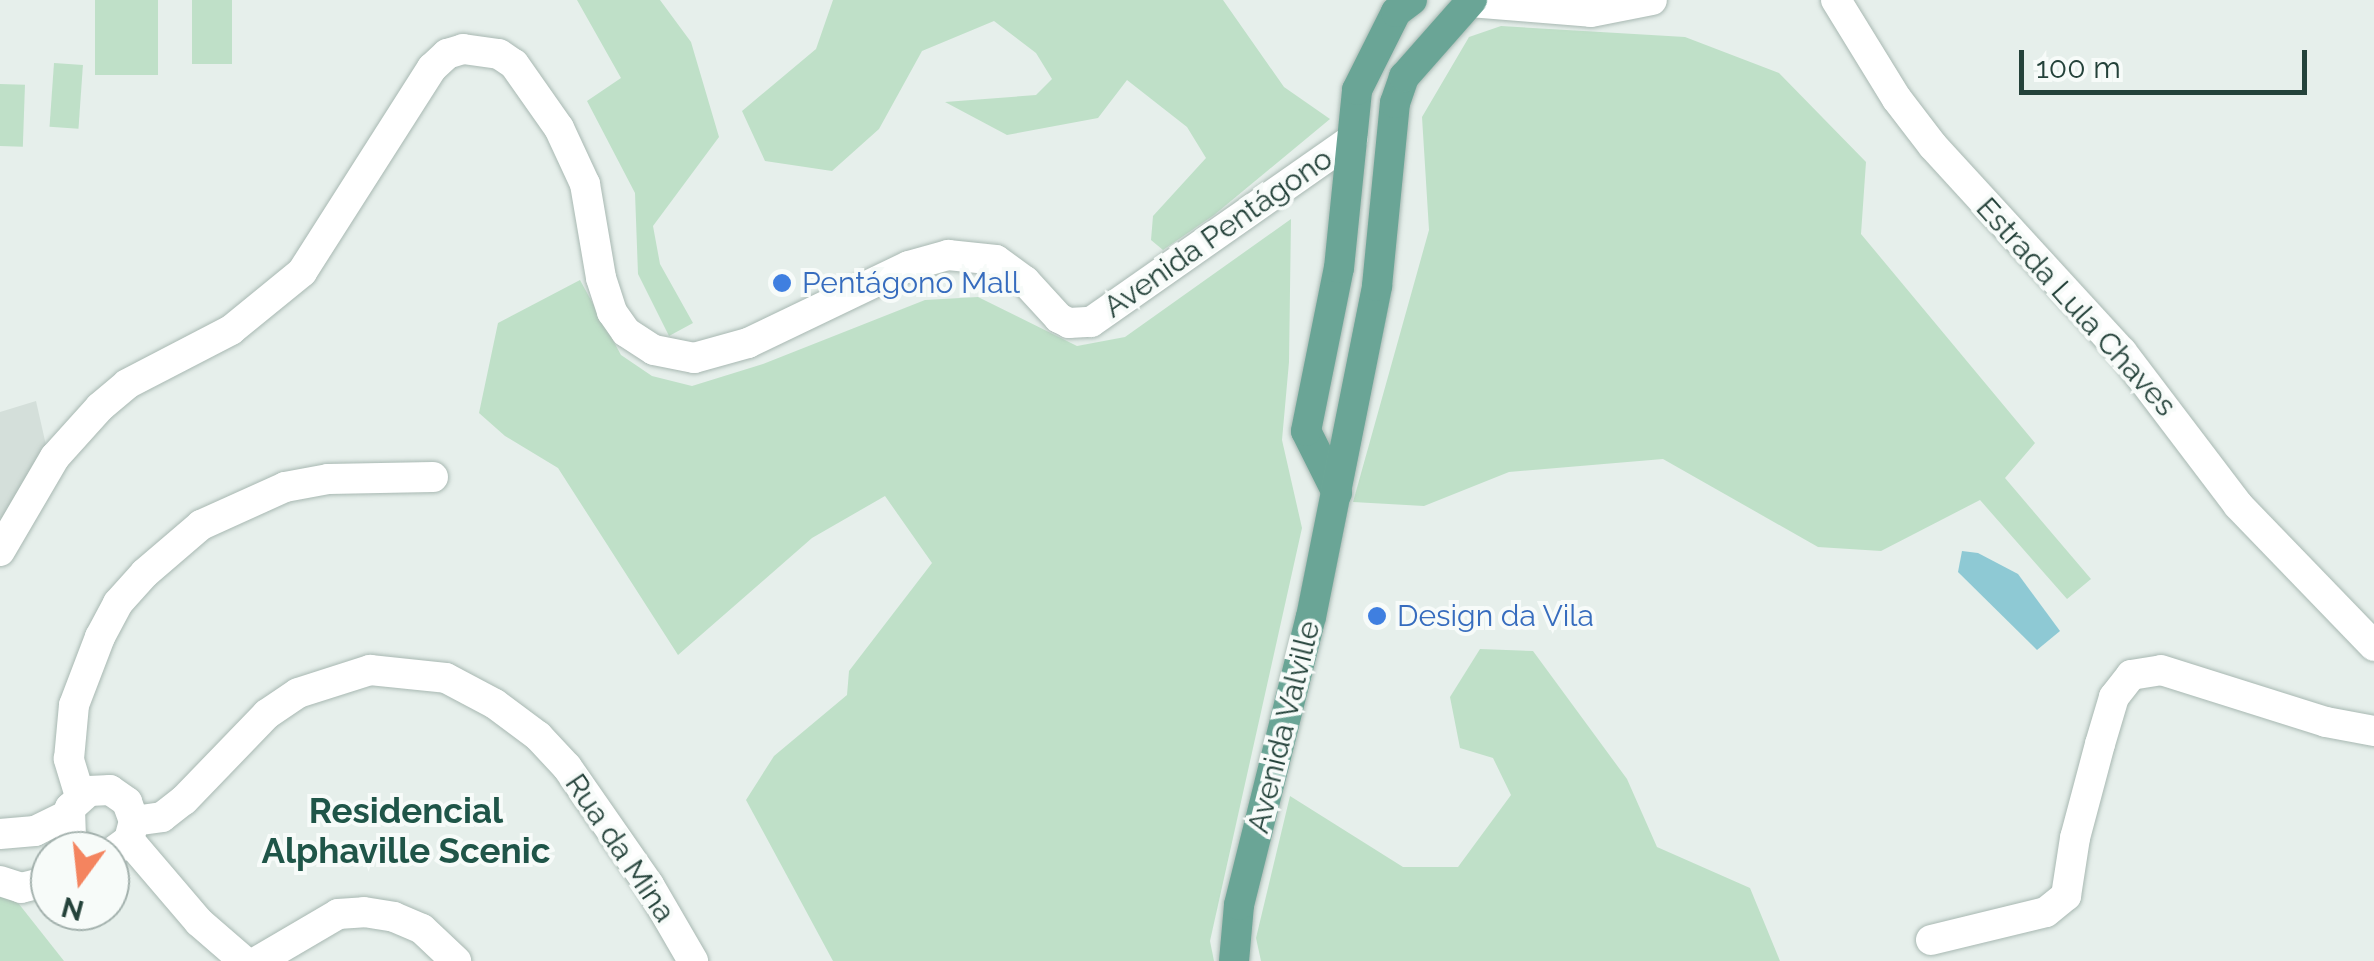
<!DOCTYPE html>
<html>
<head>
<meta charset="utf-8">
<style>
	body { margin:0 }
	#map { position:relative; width:2374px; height:961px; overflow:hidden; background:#e6efeb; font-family:Raleway,sans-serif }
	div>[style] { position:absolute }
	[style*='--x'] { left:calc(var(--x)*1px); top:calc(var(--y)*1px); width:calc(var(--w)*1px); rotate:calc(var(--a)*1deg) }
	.built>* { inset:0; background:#d4dfda }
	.green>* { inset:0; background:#bfe0c8; transform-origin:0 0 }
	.water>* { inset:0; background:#8ec9d4 }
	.roads { filter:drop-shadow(0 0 2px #a8b8b2) drop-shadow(0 0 2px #a8b8b2) }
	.minor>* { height:30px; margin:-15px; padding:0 15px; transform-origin:15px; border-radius:15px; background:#fff }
	.major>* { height:30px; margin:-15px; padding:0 15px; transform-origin:15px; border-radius:15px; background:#6aa596 }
	.dots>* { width:28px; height:28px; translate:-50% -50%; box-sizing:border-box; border:5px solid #f7fbf9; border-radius:50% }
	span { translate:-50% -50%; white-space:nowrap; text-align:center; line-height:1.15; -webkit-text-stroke:8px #f7fbf9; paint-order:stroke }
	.street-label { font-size:30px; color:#24423a }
	.shop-label { font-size:30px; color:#366cbe }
	.left { translate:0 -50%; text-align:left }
	.quarter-label { font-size:35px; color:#1f5548; font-weight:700 }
	.north { position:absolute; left:30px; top:831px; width:100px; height:100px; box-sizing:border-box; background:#f7fbf9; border:2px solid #a3b1ad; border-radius:50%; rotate:195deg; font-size:28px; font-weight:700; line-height:40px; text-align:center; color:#24423a }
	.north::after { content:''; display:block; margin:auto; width:35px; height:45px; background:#f4845f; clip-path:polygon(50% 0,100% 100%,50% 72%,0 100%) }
	.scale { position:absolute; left:2019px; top:50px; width:288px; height:45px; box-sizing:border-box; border:5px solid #24423a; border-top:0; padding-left:12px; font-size:30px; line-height:35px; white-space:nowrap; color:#24423a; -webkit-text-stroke:8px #f7fbf9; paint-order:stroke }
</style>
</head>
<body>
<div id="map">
	<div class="built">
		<i style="clip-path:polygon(36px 401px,48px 454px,0 521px,0 412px)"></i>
	</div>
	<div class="green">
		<i style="left:95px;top:0;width:63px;height:75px"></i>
		<i style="left:192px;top:0;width:40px;height:64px"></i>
		<i style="clip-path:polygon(577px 0,660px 0,691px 42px,719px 137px,653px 226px,660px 264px,693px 323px,669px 336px,638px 274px,635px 193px,587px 101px,621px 78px)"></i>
		<i style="clip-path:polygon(833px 0,1223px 0,1284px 87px,1330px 119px,1214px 215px,1163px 250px,1151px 240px,1153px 216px,1206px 158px,1187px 127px,1127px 80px,1098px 118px,1007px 135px,945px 102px,1036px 95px,1052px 79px,1036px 53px,994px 21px,922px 51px,879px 129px,832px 171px,765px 161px,742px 111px,816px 49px)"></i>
		<i style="clip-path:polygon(1501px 26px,1685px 37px,1779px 73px,1866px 162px,1861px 234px,2035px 443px,2005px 478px,2091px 579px,2067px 599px,1980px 500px,1881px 551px,1818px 547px,1663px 459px,1509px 472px,1424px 506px,1353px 502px,1429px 230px,1422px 117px,1469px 37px)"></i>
		<i style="left:54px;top:63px;width:29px;height:64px;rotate:4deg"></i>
		<i style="left:0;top:84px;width:25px;height:62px;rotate:2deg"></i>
		<i style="clip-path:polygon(1291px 219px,1289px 362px,1282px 440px,1302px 528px,1210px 941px,1214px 961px,833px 961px,746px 800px,774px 756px,847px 695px,849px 671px,932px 563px,885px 496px,812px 538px,678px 655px,558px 468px,505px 436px,479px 413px,498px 323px,580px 280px,621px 355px,652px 376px,692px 386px,763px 364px,925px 300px,978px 297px,1077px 346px,1125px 337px)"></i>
		<i style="clip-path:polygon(1480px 649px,1533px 651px,1627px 779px,1657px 847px,1750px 888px,1780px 961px,1261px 961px,1256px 938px,1290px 796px,1403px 867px,1458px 867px,1511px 795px,1493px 758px,1460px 748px,1450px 697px)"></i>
		<i style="clip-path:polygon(0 880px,64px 961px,0 961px)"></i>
	</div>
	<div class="water">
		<i style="clip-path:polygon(1962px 551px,1978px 553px,2018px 574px,2060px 631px,2037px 650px,1958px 572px)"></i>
	</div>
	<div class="roads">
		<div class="minor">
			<i style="--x:1836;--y:0;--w:116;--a:58.4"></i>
			<i style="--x:1897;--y:99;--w:59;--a:52.5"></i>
			<i style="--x:1933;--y:146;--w:280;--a:47.5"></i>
			<i style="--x:2122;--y:352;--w:192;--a:52.8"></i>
			<i style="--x:2238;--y:505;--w:196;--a:46"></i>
			<i style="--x:1470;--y:2;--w:121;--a:4.7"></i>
			<i style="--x:1591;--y:12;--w:62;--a:-11.1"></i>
			<i style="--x:0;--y:551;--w:109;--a:-59.7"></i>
			<i style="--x:55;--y:457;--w:67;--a:-48"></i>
			<i style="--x:100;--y:407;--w:35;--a:-40"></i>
			<i style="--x:127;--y:384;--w:117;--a:-27.4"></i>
			<i style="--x:231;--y:330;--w:92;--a:-39.2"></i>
			<i style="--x:302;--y:272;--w:242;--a:-57.5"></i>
			<i style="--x:432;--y:68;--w:21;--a:-43"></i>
			<i style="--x:447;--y:54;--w:17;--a:-17"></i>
			<i style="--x:463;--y:49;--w:36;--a:8"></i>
			<i style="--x:499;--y:54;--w:18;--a:34"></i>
			<i style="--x:514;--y:64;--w:78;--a:54.9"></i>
			<i style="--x:559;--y:128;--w:62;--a:65.1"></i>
			<i style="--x:585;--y:184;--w:95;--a:80.3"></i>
			<i style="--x:601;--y:278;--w:36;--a:72"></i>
			<i style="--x:612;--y:312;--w:24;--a:55"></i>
			<i style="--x:626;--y:332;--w:33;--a:33"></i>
			<i style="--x:654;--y:350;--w:41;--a:11.3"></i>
			<i style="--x:694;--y:358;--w:56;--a:-15.5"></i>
			<i style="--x:748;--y:343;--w:178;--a:-25.6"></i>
			<i style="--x:909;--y:266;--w:41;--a:-15.8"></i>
			<i style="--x:948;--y:255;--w:48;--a:5.9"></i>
			<i style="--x:996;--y:260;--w:36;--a:36"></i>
			<i style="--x:1025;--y:281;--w:50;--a:47.4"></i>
			<i style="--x:1059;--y:318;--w:11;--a:27"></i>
			<i style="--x:1069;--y:323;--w:22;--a:-3"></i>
			<i style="--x:1091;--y:322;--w:319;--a:-35"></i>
			<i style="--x:80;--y:796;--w:39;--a:-107"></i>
			<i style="--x:69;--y:759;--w:54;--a:-84.7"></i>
			<i style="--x:74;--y:705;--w:73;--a:-69.1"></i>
			<i style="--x:100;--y:637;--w:38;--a:-62"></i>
			<i style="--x:118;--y:603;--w:40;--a:-48"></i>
			<i style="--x:145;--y:573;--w:74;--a:-40.6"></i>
			<i style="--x:201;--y:525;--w:92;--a:-24.3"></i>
			<i style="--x:285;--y:487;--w:44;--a:-10.5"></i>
			<i style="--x:328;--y:479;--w:105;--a:-1.1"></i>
			<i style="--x:134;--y:821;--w:28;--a:-8"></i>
			<i style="--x:162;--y:817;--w:28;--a:-38"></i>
			<i style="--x:184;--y:800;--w:120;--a:-46"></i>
			<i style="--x:267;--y:714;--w:37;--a:-34"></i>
			<i style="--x:298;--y:693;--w:76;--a:-17.7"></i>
			<i style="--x:370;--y:670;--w:76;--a:6"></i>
			<i style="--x:446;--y:678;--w:55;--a:28"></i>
			<i style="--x:495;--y:704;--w:54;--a:36.7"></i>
			<i style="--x:538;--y:736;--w:42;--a:46.9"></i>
			<i style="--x:567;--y:767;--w:144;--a:55.2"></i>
			<i style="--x:649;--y:885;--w:88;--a:59.9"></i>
			<i style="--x:0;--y:834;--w:35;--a:-5"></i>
			<i style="--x:35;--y:831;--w:37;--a:-26"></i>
			<i style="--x:129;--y:840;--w:108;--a:49.5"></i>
			<i style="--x:199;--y:922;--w:60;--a:40.9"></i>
			<i style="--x:85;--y:851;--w:19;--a:-137"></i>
			<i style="--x:71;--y:838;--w:30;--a:-92"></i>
			<i style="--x:70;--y:808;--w:25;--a:-42"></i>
			<i style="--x:89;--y:791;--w:21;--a:-3"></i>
			<i style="--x:110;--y:790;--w:21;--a:35"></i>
			<i style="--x:127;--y:802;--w:20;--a:70"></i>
			<i style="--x:134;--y:821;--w:20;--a:105"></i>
			<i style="--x:129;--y:840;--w:24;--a:144"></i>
			<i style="--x:0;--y:881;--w:22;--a:18"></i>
			<i style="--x:21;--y:888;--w:30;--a:-14"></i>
			<i style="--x:1931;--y:940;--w:118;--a:-13.7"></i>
			<i style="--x:2046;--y:912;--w:26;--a:-39"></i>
			<i style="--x:2066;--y:896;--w:59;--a:-81.2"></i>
			<i style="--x:2075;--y:838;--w:97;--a:-75.1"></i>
			<i style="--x:2100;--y:744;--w:49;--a:-73.4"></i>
			<i style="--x:2114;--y:697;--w:28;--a:-52"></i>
			<i style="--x:2131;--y:675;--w:30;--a:-9"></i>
			<i style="--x:2161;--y:670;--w:173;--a:17.5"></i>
			<i style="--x:2326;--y:722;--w:49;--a:10.6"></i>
			<i style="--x:258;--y:961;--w:93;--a:-30.4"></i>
			<i style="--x:338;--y:914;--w:26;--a:-4"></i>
			<i style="--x:364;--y:912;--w:30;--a:9"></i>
			<i style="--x:394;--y:917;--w:30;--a:23"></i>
			<i style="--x:422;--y:929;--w:47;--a:43.3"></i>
		</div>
		<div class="major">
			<i style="--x:1337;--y:493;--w:69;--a:-116.6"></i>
			<i style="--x:1306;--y:431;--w:166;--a:-78.6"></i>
			<i style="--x:1339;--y:268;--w:179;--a:-84.2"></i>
			<i style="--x:1357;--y:90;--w:87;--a:-63.4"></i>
			<i style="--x:1396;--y:12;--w:20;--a:-37"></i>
			<i style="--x:1234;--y:961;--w:56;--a:-84.9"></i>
			<i style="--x:1239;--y:905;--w:297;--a:-76"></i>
			<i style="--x:1311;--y:617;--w:338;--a:-78.7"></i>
			<i style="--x:1377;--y:286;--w:184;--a:-84.4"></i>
			<i style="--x:1395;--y:103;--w:28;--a:-71"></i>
			<i style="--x:1404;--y:77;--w:103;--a:-48.6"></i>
		</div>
	</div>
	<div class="dots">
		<i style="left:782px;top:283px;background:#3f7fe0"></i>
		<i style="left:1377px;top:616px;background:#3f7fe0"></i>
	</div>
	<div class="street-label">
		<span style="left:1218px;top:233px;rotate:-35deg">Avenida Pentágono</span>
		<span style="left:2076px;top:307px;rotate:48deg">Estrada Lula Chaves</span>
		<span style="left:1284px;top:727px;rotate:-76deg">Avenida Valville</span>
		<span style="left:620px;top:848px;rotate:56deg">Rua da Mina</span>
	</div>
	<div class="shop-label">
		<span class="left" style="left:802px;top:283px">Pentágono Mall</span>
		<span class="left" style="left:1397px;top:616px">Design da Vila</span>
	</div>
	<div class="quarter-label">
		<span style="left:406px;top:831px">Residencial<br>Alphaville Scenic</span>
	</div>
	<div class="north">N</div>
	<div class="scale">100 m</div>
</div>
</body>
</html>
